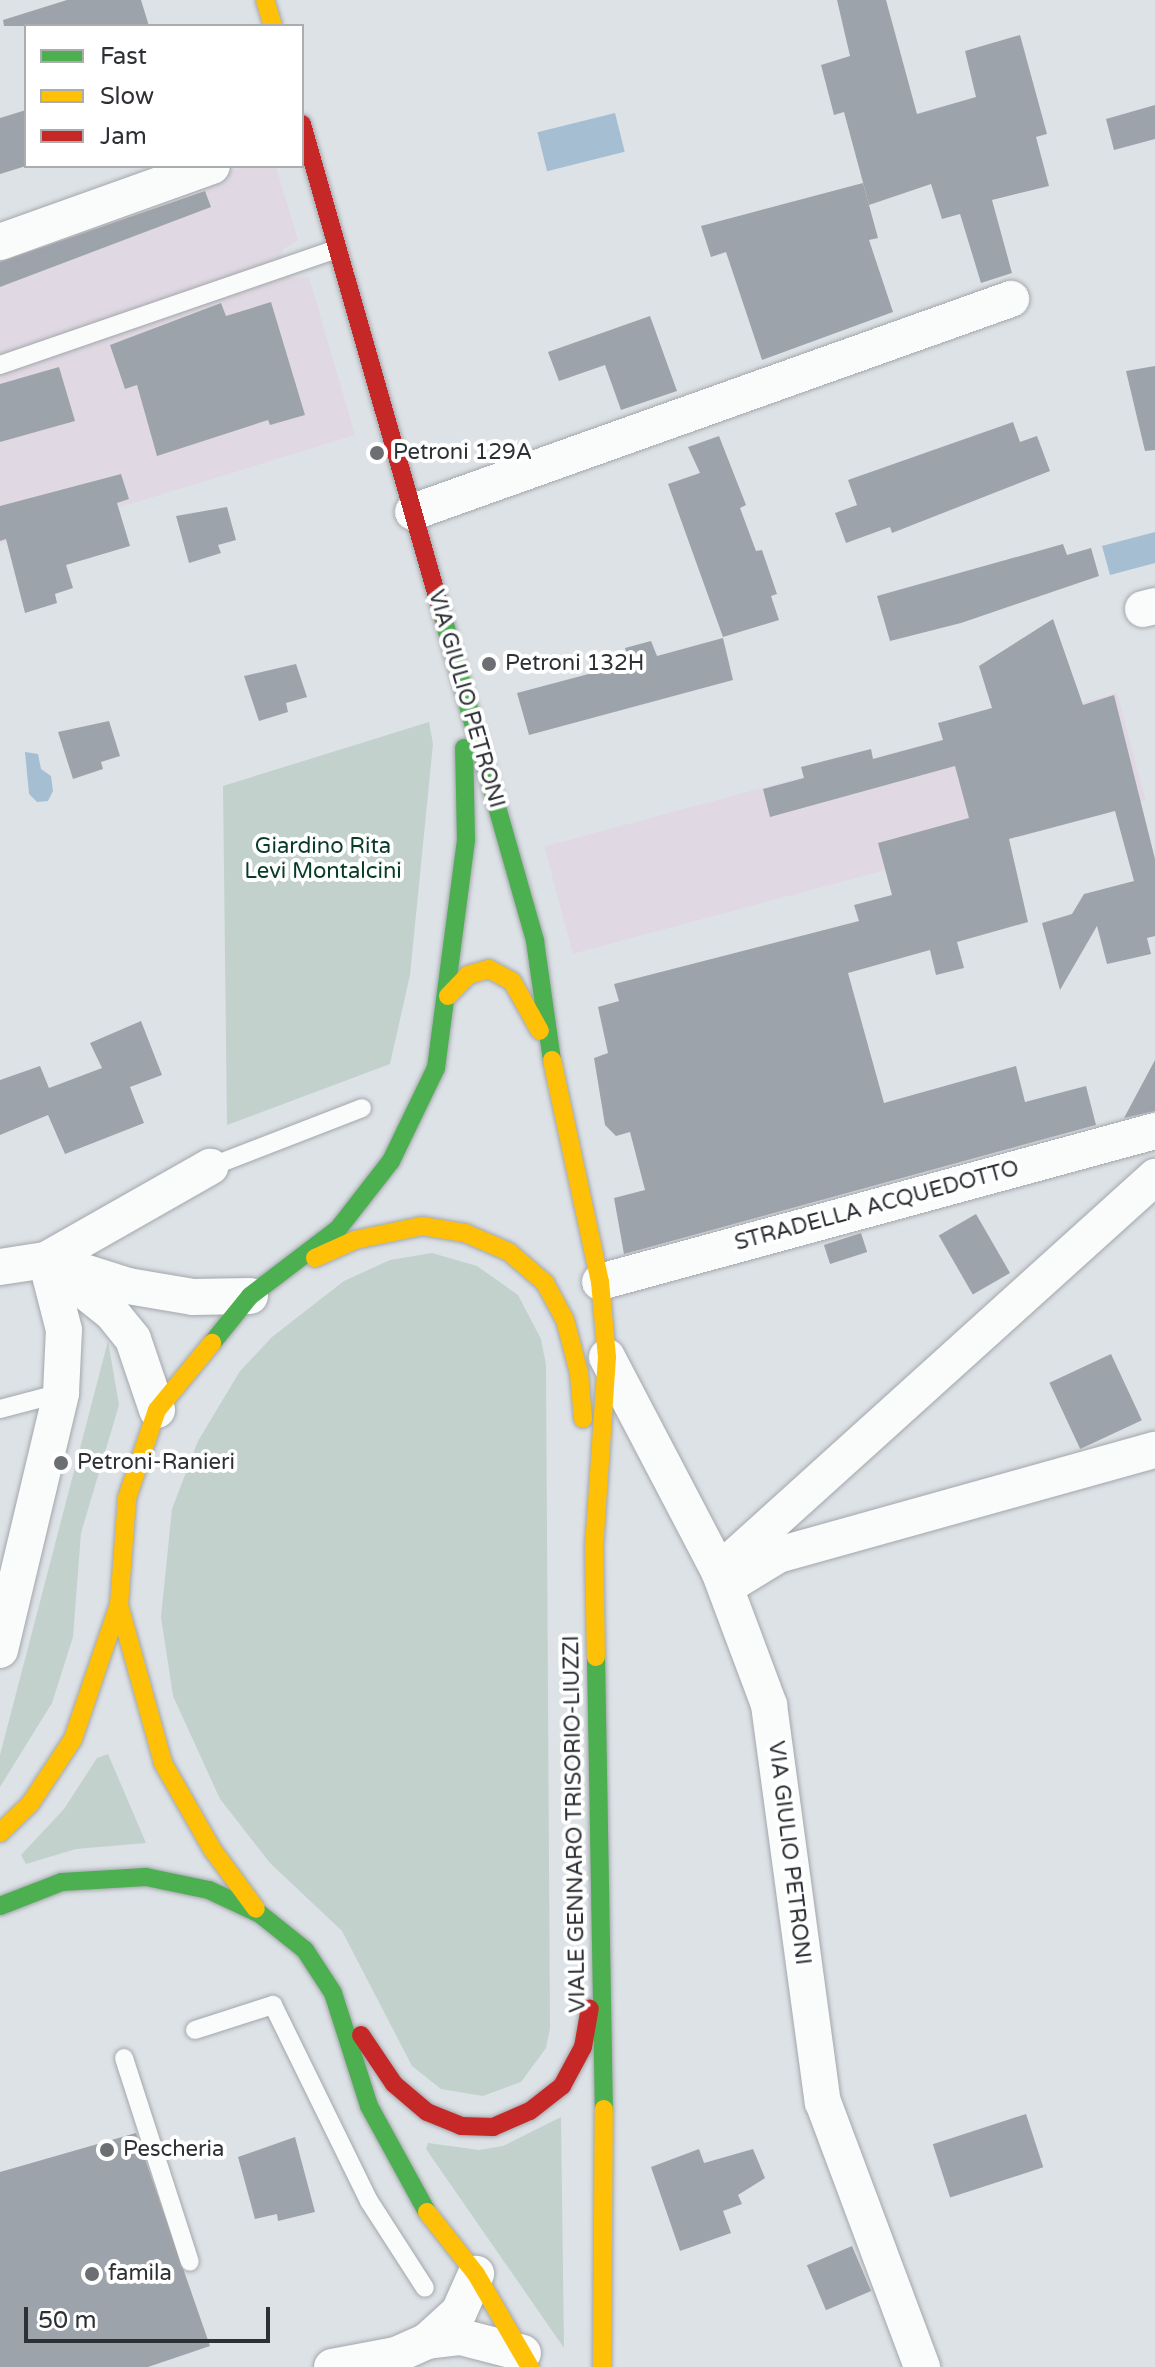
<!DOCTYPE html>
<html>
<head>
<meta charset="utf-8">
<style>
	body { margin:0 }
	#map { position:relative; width:1155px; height:2367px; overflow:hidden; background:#dde2e7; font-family:"Varela Round",sans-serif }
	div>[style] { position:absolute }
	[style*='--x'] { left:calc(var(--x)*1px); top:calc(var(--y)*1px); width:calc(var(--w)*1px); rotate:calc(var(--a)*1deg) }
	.industrial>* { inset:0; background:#e0d8e3; transform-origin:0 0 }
	.green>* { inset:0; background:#c2d1cc }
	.water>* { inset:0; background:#a6bed1; transform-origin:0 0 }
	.building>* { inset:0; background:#9da3aa; transform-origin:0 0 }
	.roads { filter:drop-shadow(0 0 2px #a3a7ab) drop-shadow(0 0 2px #a3a7ab) }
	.lane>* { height:18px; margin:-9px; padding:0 9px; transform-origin:9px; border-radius:9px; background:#fafbfb }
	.street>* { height:36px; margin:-18px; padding:0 18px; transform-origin:18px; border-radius:18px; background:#fafbfb }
	.fast>* { height:18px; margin:-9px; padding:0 9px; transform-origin:9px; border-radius:9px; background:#4caf50 }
	.slow>* { height:18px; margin:-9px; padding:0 9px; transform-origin:9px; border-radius:9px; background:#ffc107 }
	.jam>* { height:18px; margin:-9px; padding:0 9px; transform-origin:9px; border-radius:9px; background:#c62828 }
	.dots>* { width:22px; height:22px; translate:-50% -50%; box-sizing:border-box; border:4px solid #fff; border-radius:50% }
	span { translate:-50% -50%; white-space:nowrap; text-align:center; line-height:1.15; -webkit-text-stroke:8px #fff; paint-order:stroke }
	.poi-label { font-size:22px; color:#2d3034 }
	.left { translate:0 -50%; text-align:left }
	.street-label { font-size:22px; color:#2d3034 }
	.park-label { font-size:22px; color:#093c27 }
	.legend { position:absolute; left:24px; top:24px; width:280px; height:144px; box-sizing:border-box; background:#fff; border:2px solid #abacae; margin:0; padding:10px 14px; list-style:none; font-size:24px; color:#2d3034 }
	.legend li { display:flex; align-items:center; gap:16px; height:40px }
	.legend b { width:40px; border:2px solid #abacae }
	.scale { position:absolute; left:24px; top:2307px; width:246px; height:36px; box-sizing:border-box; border:4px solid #2d3034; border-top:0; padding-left:10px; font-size:24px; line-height:28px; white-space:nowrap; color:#2d3034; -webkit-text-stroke:6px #fff; paint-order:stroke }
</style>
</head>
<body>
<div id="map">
	<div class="industrial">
		<i style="clip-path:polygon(245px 166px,276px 167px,298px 240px,282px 250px,286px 264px,291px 278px,309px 277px,355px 435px,0 544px,0 254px)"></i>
		<i style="left:1117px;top:693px;width:111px;height:593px;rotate:75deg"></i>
	</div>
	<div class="green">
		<i style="clip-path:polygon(429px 722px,433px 744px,410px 975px,390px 1064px,227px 1125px,223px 786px)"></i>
		<i style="clip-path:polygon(432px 1253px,477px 1266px,518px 1295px,541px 1339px,546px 1365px,550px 2028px,546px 2048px,521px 2082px,483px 2096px,441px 2089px,412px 2066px,342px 1931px,270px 1863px,220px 1799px,173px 1696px,161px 1617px,172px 1509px,198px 1441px,240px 1371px,272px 1337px,344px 1281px,390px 1260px)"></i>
		<i style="clip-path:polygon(108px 1341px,119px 1405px,81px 1533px,73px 1637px,52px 1703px,0 1787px,0 1755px)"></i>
		<i style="clip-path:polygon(108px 1754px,146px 1843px,76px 1849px,26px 1864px,21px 1855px,64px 1809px,97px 1758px)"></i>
		<i style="clip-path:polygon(561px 2117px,564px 2348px,426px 2149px,428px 2143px,479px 2150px,503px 2146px)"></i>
	</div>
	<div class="water">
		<i style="left:615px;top:113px;width:40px;height:80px;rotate:76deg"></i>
		<i style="clip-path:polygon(1155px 532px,1155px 563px,1110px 575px,1102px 546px)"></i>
		<i style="clip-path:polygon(25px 752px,38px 754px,41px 769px,51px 776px,53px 791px,48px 801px,37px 802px,29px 794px)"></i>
	</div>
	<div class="building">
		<i style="clip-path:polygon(67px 0,141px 0,149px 26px,4px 26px,3px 20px)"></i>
		<i style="clip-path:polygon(837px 0,886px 0,917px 114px,976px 97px,965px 51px,1020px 35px,1047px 134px,1036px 137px,1049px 186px,992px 200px,1012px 273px,981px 283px,960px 214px,942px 219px,931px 184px,869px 205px,844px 112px,834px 115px,821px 65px,850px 56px)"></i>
		<i style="clip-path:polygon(1155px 105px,1155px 139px,1114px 150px,1106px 119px)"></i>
		<i style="clip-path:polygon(26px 110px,26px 166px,0 174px,0 118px)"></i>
		<i style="clip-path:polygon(863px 183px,878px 238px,869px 240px,893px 312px,762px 360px,726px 252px,711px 257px,701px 226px)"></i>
		<i style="clip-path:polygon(205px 191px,211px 207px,0 287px,0 262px)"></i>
		<i style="clip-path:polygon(271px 302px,305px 415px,270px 425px,268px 420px,157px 456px,137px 385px,125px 389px,110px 345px,221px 303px,226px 316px)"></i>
		<i style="clip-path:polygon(650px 316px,677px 391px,621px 410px,605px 365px,559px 381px,548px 352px)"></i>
		<i style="clip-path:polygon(1155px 366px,1155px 450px,1145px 451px,1126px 371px)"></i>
		<i style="clip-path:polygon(59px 367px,75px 421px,0 442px,0 384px)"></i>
		<i style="clip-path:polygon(1013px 422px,1020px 442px,1037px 436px,1050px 471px,892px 533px,890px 527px,846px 543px,835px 513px,857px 505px,848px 480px)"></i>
		<i style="clip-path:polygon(719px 436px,746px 505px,740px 508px,756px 551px,762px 550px,777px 594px,771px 596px,779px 620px,723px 637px,668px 484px,700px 473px,688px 447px)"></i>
		<i style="clip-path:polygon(121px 474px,129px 499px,117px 503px,130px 546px,66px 565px,73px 588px,55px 594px,57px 603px,25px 613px,6px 539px,0 541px,0 506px)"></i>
		<i style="clip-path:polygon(227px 507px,236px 540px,218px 545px,221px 553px,189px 563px,176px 516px)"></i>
		<i style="clip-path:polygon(1063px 544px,1067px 555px,1091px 548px,1099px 576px,961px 623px,890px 641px,877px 596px)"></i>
		<i style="clip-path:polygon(1053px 619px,1083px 705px,1114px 695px,1155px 859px,1155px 936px,1147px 938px,1151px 954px,1107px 964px,1097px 926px,1060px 990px,1042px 923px,1072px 914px,1084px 894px,1134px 881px,1115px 811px,1009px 839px,1028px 922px,957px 942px,964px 968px,936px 975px,930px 950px,848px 973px,884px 1103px,1016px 1066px,1025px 1102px,1086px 1086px,1096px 1125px,624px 1254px,614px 1198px,645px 1190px,630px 1132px,616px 1136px,605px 1125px,594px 1058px,608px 1053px,598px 1007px,619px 1001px,614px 984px,859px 921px,854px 905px,892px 895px,878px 843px,969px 818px,955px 766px,770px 817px,763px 789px,804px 778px,801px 767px,871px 749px,873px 759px,943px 740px,938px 723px,992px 708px,979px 666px)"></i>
		<i style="clip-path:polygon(723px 638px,733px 680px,529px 735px,517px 693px,630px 663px,625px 648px,651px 641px,657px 656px)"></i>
		<i style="clip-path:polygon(296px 664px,307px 697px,286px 703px,288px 712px,259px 721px,244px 676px)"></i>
		<i style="clip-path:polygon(109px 721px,120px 756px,101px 762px,103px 769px,73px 779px,58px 732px)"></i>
		<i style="clip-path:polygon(141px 1021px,162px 1075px,130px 1087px,144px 1123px,65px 1154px,48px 1115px,0 1135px,0 1080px,40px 1066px,49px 1088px,102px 1068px,90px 1043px)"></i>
		<i style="clip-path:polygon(1155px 1060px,1155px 1111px,1124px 1118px)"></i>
		<i style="left:976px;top:1214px;width:68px;height:43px;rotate:60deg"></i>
		<i style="left:861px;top:1233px;width:20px;height:39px;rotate:72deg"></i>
		<i style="left:1111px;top:1354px;width:73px;height:68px;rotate:65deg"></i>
		<i style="left:1026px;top:2114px;width:56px;height:98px;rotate:72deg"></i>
		<i style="clip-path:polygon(136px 2133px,210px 2346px,148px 2367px,0 2367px,0 2172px)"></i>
		<i style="clip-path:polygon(295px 2137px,315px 2212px,278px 2221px,277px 2214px,255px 2219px,238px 2157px)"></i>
		<i style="clip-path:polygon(699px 2149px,704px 2163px,753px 2149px,765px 2178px,738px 2195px,742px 2204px,723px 2211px,731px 2233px,680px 2251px,651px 2167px)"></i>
		<i style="left:852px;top:2246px;width:49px;height:49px;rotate:67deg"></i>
	</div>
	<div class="roads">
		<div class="lane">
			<i style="--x:0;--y:365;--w:356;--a:-19"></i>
			<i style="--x:210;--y:1167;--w:163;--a:-21.2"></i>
			<i style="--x:0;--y:1409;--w:63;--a:-14.7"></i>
			<i style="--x:195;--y:2030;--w:82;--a:-17.8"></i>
			<i style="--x:273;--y:2005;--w:218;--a:63.9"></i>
			<i style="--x:369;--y:2201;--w:103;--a:57.2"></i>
			<i style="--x:124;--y:2058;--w:214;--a:72.1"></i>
		</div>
		<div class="street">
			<i style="--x:0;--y:242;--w:225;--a:-19.7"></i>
			<i style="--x:413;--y:512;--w:635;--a:-19.61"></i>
			<i style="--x:1143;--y:609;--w:12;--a:-14"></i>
			<i style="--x:46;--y:1260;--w:86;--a:17.6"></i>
			<i style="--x:128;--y:1286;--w:66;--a:9.6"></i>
			<i style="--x:193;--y:1297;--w:57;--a:-1"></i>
			<i style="--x:0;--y:1267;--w:47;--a:-8.7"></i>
			<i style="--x:46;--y:1260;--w:189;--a:-29.6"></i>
			<i style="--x:63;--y:1274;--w:63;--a:38.5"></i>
			<i style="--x:112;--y:1313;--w:33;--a:51"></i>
			<i style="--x:133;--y:1339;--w:75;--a:71.3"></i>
			<i style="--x:600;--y:1282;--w:575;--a:-15.22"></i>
			<i style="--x:607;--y:1357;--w:242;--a:62.4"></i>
			<i style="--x:719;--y:1571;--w:143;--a:69.5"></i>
			<i style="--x:769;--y:1705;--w:401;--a:82.3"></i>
			<i style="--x:823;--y:2102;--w:283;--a:69.5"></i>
			<i style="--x:719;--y:1571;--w:588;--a:-42.1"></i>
			<i style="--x:727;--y:1586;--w:60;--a:-31.3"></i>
			<i style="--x:778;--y:1555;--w:391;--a:-15.6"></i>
			<i style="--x:0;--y:1650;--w:264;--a:-76.6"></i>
			<i style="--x:61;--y:1393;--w:63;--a:-87.3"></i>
			<i style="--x:64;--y:1330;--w:72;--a:-104.4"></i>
			<i style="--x:427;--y:2341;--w:34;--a:-7"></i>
			<i style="--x:461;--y:2337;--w:64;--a:14.5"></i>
			<i style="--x:332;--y:2367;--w:65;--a:-10.6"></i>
			<i style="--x:396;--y:2355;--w:34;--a:-24"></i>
			<i style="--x:427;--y:2341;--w:43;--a:-42.2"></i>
			<i style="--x:459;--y:2312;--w:42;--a:-65.9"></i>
		</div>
		<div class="fast">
			<i style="--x:442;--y:614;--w:340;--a:74.1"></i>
			<i style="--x:535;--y:941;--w:120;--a:81.9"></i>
			<i style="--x:212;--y:1343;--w:60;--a:-51"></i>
			<i style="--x:250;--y:1296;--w:111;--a:-37.3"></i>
			<i style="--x:338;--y:1229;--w:86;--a:-52.1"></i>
			<i style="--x:391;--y:1161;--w:103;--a:-64.2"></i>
			<i style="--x:436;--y:1068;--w:230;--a:-82.5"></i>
			<i style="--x:466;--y:840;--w:92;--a:-91.2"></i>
			<i style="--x:596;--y:1657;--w:452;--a:89"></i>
			<i style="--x:0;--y:1906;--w:66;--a:-21.2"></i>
			<i style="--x:62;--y:1882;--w:84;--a:-3.4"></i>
			<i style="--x:146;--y:1877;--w:64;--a:11.7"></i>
			<i style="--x:209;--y:1890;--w:56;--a:25.2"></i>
			<i style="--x:260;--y:1914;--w:58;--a:38.7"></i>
			<i style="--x:305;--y:1950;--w:51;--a:56.9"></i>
			<i style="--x:333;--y:1993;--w:119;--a:72.3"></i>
			<i style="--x:369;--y:2106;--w:121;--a:61.3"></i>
		</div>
		<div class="slow">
			<i style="--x:265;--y:0;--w:27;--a:73"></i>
			<i style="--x:448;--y:996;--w:29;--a:-46"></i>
			<i style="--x:468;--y:975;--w:22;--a:-16"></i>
			<i style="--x:489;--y:969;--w:26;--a:28"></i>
			<i style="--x:512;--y:981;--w:57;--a:60.8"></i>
			<i style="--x:552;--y:1060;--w:227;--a:77.8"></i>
			<i style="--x:600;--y:1282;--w:75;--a:84.7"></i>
			<i style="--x:607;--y:1357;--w:189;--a:93.9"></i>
			<i style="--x:594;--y:1546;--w:111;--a:89"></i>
			<i style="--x:315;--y:1258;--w:44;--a:-24.2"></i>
			<i style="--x:355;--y:1240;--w:68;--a:-11.8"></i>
			<i style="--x:422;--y:1226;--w:44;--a:9.2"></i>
			<i style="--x:465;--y:1233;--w:48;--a:23.4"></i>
			<i style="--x:509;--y:1252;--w:48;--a:40.7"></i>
			<i style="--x:545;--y:1283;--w:42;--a:61.6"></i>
			<i style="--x:565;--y:1320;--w:55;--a:75.2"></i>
			<i style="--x:579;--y:1373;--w:46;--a:85"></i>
			<i style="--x:119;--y:1605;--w:164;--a:74.4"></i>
			<i style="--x:163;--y:1763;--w:99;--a:60.3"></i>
			<i style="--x:212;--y:1849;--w:74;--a:53.7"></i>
			<i style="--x:0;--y:1833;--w:42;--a:-44"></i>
			<i style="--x:30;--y:1804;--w:78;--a:-56.5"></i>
			<i style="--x:73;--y:1739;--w:142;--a:-71.1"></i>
			<i style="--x:119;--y:1605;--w:107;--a:-85.7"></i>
			<i style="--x:127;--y:1498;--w:93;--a:-71.2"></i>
			<i style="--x:157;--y:1410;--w:87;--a:-50.6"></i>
			<i style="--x:427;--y:2212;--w:79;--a:51.7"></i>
			<i style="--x:476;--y:2274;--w:108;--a:59.9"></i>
			<i style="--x:602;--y:2367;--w:258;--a:-89.6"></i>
		</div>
		<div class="jam">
			<i style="--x:302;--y:124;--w:510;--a:74.05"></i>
			<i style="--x:361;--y:2035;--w:59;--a:56"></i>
			<i style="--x:394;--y:2084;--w:43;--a:40.3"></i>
			<i style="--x:427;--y:2112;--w:37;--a:22"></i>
			<i style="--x:461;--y:2126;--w:32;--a:2"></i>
			<i style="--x:493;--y:2127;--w:40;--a:-23.4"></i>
			<i style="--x:530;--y:2111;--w:41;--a:-38"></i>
			<i style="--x:562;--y:2086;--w:44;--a:-61.7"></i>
			<i style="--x:583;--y:2047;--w:39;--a:-80"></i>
		</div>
	</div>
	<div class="dots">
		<i style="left:377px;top:453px;background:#6b6e73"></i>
		<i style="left:489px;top:664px;background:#6b6e73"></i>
		<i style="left:61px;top:1463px;background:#6b6e73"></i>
		<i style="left:107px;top:2150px;background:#6b6e73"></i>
		<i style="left:92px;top:2274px;background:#6b6e73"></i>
	</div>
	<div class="poi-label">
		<span class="left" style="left:393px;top:453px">Petroni 129A</span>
		<span class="left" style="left:505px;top:664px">Petroni 132H</span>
		<span class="left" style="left:77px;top:1463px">Petroni-Ranieri</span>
		<span class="left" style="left:123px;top:2150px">Pescheria</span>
		<span class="left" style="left:108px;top:2274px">famila</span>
	</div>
	<div class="street-label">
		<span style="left:466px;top:699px;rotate:74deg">VIA GIULIO PETRONI</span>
		<span style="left:877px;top:1206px;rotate:-15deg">STRADELLA ACQUEDOTTO</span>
		<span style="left:575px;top:1824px;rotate:-91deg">VIALE GENNARO TRISORIO-LIUZZI</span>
		<span style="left:789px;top:1853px;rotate:83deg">VIA GIULIO PETRONI</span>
	</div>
	<div class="park-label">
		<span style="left:323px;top:859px">Giardino Rita<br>Levi Montalcini</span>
	</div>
	<ul class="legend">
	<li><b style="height:10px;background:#4caf50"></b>Fast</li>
	<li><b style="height:10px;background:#ffc107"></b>Slow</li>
	<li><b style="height:10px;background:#c62828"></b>Jam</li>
	</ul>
	<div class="scale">50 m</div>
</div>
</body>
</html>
